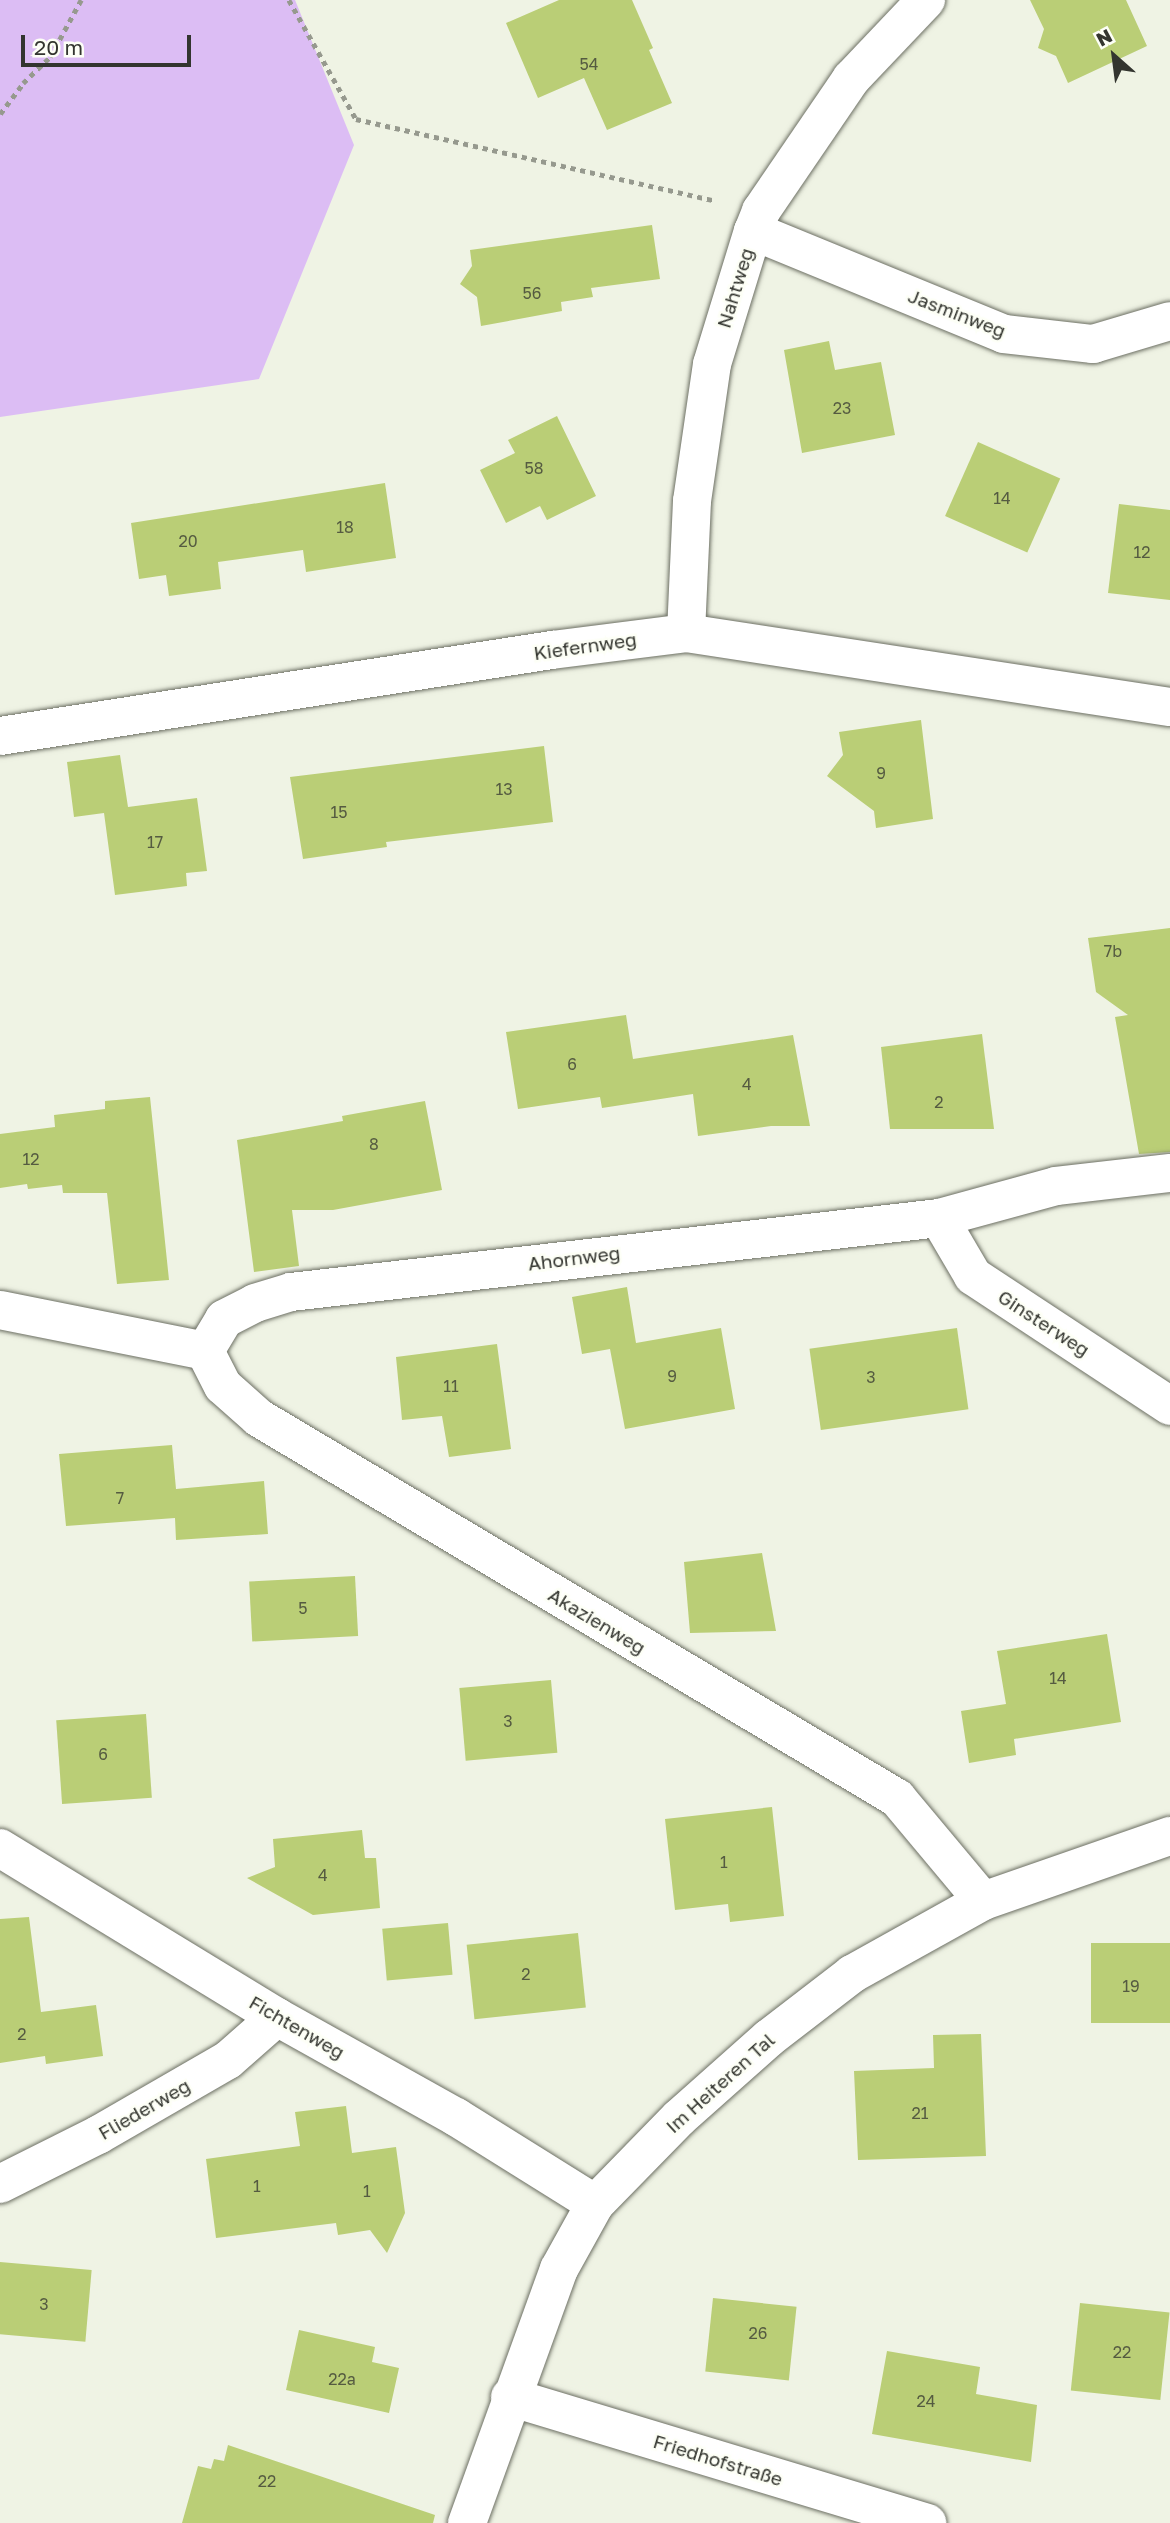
<!DOCTYPE html>
<html>
<head>
<meta charset="utf-8">
<style>
	body { margin:0 }
	#map { position:relative; width:1170px; height:2523px; overflow:hidden; background:#eff3e4; font-family:"Golos Text",sans-serif }
	div>[style] { position:absolute }
	[style*='--x'] { left:calc(var(--x)*1px); top:calc(var(--y)*1px); width:calc(var(--w)*1px); rotate:calc(var(--a)*1deg) }
	.green>* { inset:0; background:#dcbdf4 }
	.building>* { inset:0; background:#bace76; transform-origin:0 0 }
	.path>* { height:4.5px; margin-top:-2.25px; transform-origin:0; background:repeating-linear-gradient(90deg,#96998e 0 5px,transparent 0 10px) }
	.roads { filter:drop-shadow(0 0 2px #6c6f63) drop-shadow(0 0 2px #6c6f63) }
	.minor>* { height:38px; margin:-19px; padding:0 19px; transform-origin:19px; border-radius:19px; background:#fff }
	span { translate:-50% -50%; white-space:nowrap; text-align:center; line-height:1.15; -webkit-text-stroke:5px #fdfff6; paint-order:stroke }
	.number-label { font-size:16px; color:#555b41 }
	.number-label span { -webkit-text-stroke-width:0 }
	.street-label { font-size:19px; color:#33352f }
	.north { position:absolute; left:1079px; top:21px; width:70px; height:70px; -webkit-text-stroke:5px #fdfff6; paint-order:stroke; rotate:332deg; font-size:19px; font-weight:700; line-height:28px; text-align:center; color:#33352f }
	.north::after { content:''; display:block; margin:auto; width:24px; height:32px; background:#33352f; clip-path:polygon(50% 0,100% 100%,50% 72%,0 100%) }
	.scale { position:absolute; left:21px; top:35px; width:170px; height:32px; box-sizing:border-box; border:4px solid #33352f; border-top:0; padding-left:9px; font-size:21px; line-height:24px; white-space:nowrap; color:#33352f; -webkit-text-stroke:5px #fdfff6; paint-order:stroke }
</style>
</head>
<body>
<div id="map">
	<div class="green">
		<i style="clip-path:polygon(0 0,295px 0,354px 145px,259px 379px,0 417px)"></i>
	</div>
	<div class="building">
		<i style="clip-path:polygon(559px 0,632px 0,653px 48px,649px 50px,672px 103px,607px 130px,584px 78px,538px 98px,506px 23px)"></i>
		<i style="clip-path:polygon(1030px 0,1126px 0,1147px 46px,1068px 83px,1056px 56px,1038px 48px,1044px 29px)"></i>
		<i style="clip-path:polygon(652px 225px,660px 279px,591px 288px,593px 297px,561px 302px,562px 311px,481px 326px,477px 297px,460px 284px,472px 266px,470px 250px)"></i>
		<i style="clip-path:polygon(829px 341px,835px 370px,881px 362px,895px 435px,802px 453px,784px 350px)"></i>
		<i style="clip-path:polygon(557px 416px,596px 496px,547px 520px,540px 506px,506px 523px,480px 470px,515px 453px,508px 440px)"></i>
		<i style="left:978px;top:442px;width:90px;height:81px;rotate:24deg"></i>
		<i style="clip-path:polygon(385px 483px,396px 558px,306px 572px,303px 550px,218px 562px,221px 589px,169px 596px,166px 575px,139px 579px,131px 523px)"></i>
		<i style="clip-path:polygon(1119px 504px,1170px 510px,1170px 600px,1108px 593px)"></i>
		<i style="clip-path:polygon(921px 720px,933px 819px,876px 828px,874px 811px,827px 776px,843px 755px,839px 732px)"></i>
		<i style="clip-path:polygon(544px 746px,553px 822px,386px 842px,387px 847px,303px 859px,290px 777px)"></i>
		<i style="clip-path:polygon(120px 755px,128px 807px,197px 798px,207px 871px,186px 873px,187px 886px,115px 895px,104px 813px,74px 817px,67px 762px)"></i>
		<i style="clip-path:polygon(1170px 928px,1170px 1152px,1139px 1154px,1115px 1017px,1128px 1015px,1096px 992px,1088px 938px)"></i>
		<i style="clip-path:polygon(626px 1015px,633px 1059px,793px 1035px,810px 1126px,771px 1126px,698px 1136px,693px 1094px,602px 1108px,600px 1097px,518px 1109px,506px 1032px)"></i>
		<i style="clip-path:polygon(982px 1034px,994px 1129px,890px 1129px,881px 1047px)"></i>
		<i style="clip-path:polygon(150px 1097px,169px 1280px,117px 1284px,107px 1193px,63px 1193px,62px 1185px,28px 1189px,27px 1184px,0 1188px,0 1134px,55px 1127px,54px 1115px,105px 1109px,105px 1101px)"></i>
		<i style="clip-path:polygon(425px 1101px,442px 1190px,333px 1210px,292px 1210px,299px 1266px,254px 1272px,237px 1140px,343px 1121px,342px 1116px)"></i>
		<i style="clip-path:polygon(627px 1287px,636px 1343px,721px 1328px,735px 1409px,625px 1429px,610px 1349px,582px 1354px,572px 1297px)"></i>
		<i style="left:957px;top:1328px;width:82px;height:149px;rotate:82deg"></i>
		<i style="clip-path:polygon(497px 1344px,511px 1449px,449px 1457px,442px 1416px,402px 1420px,396px 1357px)"></i>
		<i style="clip-path:polygon(172px 1445px,176px 1489px,264px 1481px,268px 1534px,176px 1540px,175px 1518px,66px 1526px,59px 1454px)"></i>
		<i style="clip-path:polygon(762px 1553px,776px 1631px,690px 1633px,684px 1562px)"></i>
		<i style="left:355px;top:1576px;width:60px;height:106px;rotate:87deg"></i>
		<i style="clip-path:polygon(1107px 1634px,1121px 1722px,1014px 1739px,1016px 1755px,969px 1763px,961px 1711px,1006px 1704px,997px 1651px)"></i>
		<i style="left:551px;top:1680px;width:73px;height:92px;rotate:85deg"></i>
		<i style="left:146px;top:1714px;width:84px;height:90px;rotate:86deg"></i>
		<i style="clip-path:polygon(772px 1807px,784px 1916px,730px 1922px,728px 1904px,675px 1910px,665px 1819px)"></i>
		<i style="clip-path:polygon(362px 1830px,365px 1858px,376px 1858px,380px 1908px,313px 1915px,247px 1878px,275px 1867px,273px 1839px)"></i>
		<i style="clip-path:polygon(29px 1917px,41px 2012px,96px 2005px,103px 2056px,46px 2064px,45px 2056px,0 2063px,0 1919px)"></i>
		<i style="left:448px;top:1923px;width:52px;height:66px;rotate:85deg"></i>
		<i style="left:578px;top:1933px;width:75px;height:112px;rotate:84deg"></i>
		<i style="left:1170px;top:1943px;width:80px;height:79px;rotate:90deg"></i>
		<i style="clip-path:polygon(981px 2034px,986px 2156px,858px 2160px,854px 2071px,934px 2068px,933px 2035px)"></i>
		<i style="clip-path:polygon(346px 2106px,352px 2153px,396px 2147px,405px 2213px,387px 2253px,370px 2230px,338px 2235px,336px 2223px,216px 2238px,206px 2159px,300px 2146px,295px 2112px)"></i>
		<i style="left:0;top:2262px;width:92px;height:72px;rotate:5deg"></i>
		<i style="left:713px;top:2298px;width:84px;height:74px;rotate:6deg"></i>
		<i style="left:1080px;top:2303px;width:90px;height:88px;rotate:6deg"></i>
		<i style="clip-path:polygon(299px 2330px,375px 2347px,372px 2362px,399px 2368px,389px 2413px,286px 2390px)"></i>
		<i style="clip-path:polygon(887px 2351px,980px 2367px,976px 2394px,1037px 2405px,1031px 2462px,872px 2434px)"></i>
		<i style="clip-path:polygon(228px 2445px,435px 2515px,433px 2523px,182px 2523px,198px 2466px,211px 2469px,214px 2459px,224px 2461px)"></i>
	</div>
	<div class="path">
		<i style="--x:289;--y:0;--w:137;--a:60.6"></i>
		<i style="--x:356;--y:119;--w:366;--a:12.8"></i>
		<i style="--x:0;--y:114;--w:39;--a:-53"></i>
		<i style="--x:23;--y:83;--w:37;--a:-44"></i>
		<i style="--x:50;--y:57;--w:65;--a:-61.5"></i>
	</div>
	<div class="roads">
		<div class="minor">
			<i style="--x:753;--y:231;--w:271;--a:22.3"></i>
			<i style="--x:1004;--y:334;--w:90;--a:6.4"></i>
			<i style="--x:1093;--y:344;--w:80;--a:-16.6"></i>
			<i style="--x:686;--y:633;--w:132;--a:-87.4"></i>
			<i style="--x:692;--y:501;--w:138;--a:-81.7"></i>
			<i style="--x:712;--y:364;--w:139;--a:-72.9"></i>
			<i style="--x:753;--y:231;--w:22;--a:-68"></i>
			<i style="--x:761;--y:211;--w:160;--a:-55.7"></i>
			<i style="--x:851;--y:79;--w:109;--a:-46.5"></i>
			<i style="--x:0;--y:736;--w:559;--a:-8.86"></i>
			<i style="--x:552;--y:650;--w:135;--a:-7.2"></i>
			<i style="--x:686;--y:633;--w:490;--a:8.7"></i>
			<i style="--x:939;--y:1218;--w:67;--a:59.6"></i>
			<i style="--x:973;--y:1276;--w:236;--a:33.4"></i>
			<i style="--x:0;--y:1310;--w:209;--a:11.3"></i>
			<i style="--x:205;--y:1351;--w:37;--a:-59"></i>
			<i style="--x:224;--y:1319;--w:35;--a:-27"></i>
			<i style="--x:255;--y:1303;--w:38;--a:-17"></i>
			<i style="--x:291;--y:1292;--w:652;--a:-6.51"></i>
			<i style="--x:939;--y:1218;--w:121;--a:-15.3"></i>
			<i style="--x:1056;--y:1186;--w:115;--a:-6.5"></i>
			<i style="--x:205;--y:1351;--w:39;--a:63"></i>
			<i style="--x:223;--y:1386;--w:48;--a:41.6"></i>
			<i style="--x:259;--y:1418;--w:743;--a:30.78"></i>
			<i style="--x:897;--y:1798;--w:134;--a:50.1"></i>
			<i style="--x:0;--y:1848;--w:324;--a:31.4"></i>
			<i style="--x:277;--y:2017;--w:205;--a:29.2"></i>
			<i style="--x:456;--y:2117;--w:164;--a:32"></i>
			<i style="--x:0;--y:2184;--w:110;--a:-26.6"></i>
			<i style="--x:98;--y:2135;--w:150;--a:-30"></i>
			<i style="--x:228;--y:2060;--w:65;--a:-41.3"></i>
			<i style="--x:510;--y:2397;--w:436;--a:16.8"></i>
			<i style="--x:467;--y:2523;--w:270;--a:-70.1"></i>
			<i style="--x:559;--y:2269;--w:74;--a:-61"></i>
			<i style="--x:595;--y:2204;--w:120;--a:-45.7"></i>
			<i style="--x:679;--y:2118;--w:120;--a:-41.6"></i>
			<i style="--x:769;--y:2038;--w:105;--a:-37.6"></i>
			<i style="--x:852;--y:1974;--w:150;--a:-29.1"></i>
			<i style="--x:983;--y:1901;--w:198;--a:-19.2"></i>
		</div>
	</div>
	<div class="number-label">
		<span style="left:589px;top:64px">54</span>
		<span style="left:532px;top:293px">56</span>
		<span style="left:842px;top:408px">23</span>
		<span style="left:534px;top:468px">58</span>
		<span style="left:1002px;top:498px">14</span>
		<span style="left:345px;top:527px">18</span>
		<span style="left:188px;top:541px">20</span>
		<span style="left:1142px;top:552px">12</span>
		<span style="left:881px;top:773px">9</span>
		<span style="left:504px;top:789px">13</span>
		<span style="left:339px;top:812px">15</span>
		<span style="left:155px;top:842px">17</span>
		<span style="left:1113px;top:951px">7b</span>
		<span style="left:572px;top:1064px">6</span>
		<span style="left:747px;top:1084px">4</span>
		<span style="left:939px;top:1102px">2</span>
		<span style="left:374px;top:1144px">8</span>
		<span style="left:31px;top:1159px">12</span>
		<span style="left:672px;top:1376px">9</span>
		<span style="left:871px;top:1377px">3</span>
		<span style="left:451px;top:1386px">11</span>
		<span style="left:120px;top:1498px">7</span>
		<span style="left:303px;top:1608px">5</span>
		<span style="left:1058px;top:1678px">14</span>
		<span style="left:508px;top:1721px">3</span>
		<span style="left:103px;top:1754px">6</span>
		<span style="left:724px;top:1862px">1</span>
		<span style="left:323px;top:1875px">4</span>
		<span style="left:526px;top:1974px">2</span>
		<span style="left:1131px;top:1986px">19</span>
		<span style="left:22px;top:2034px">2</span>
		<span style="left:920px;top:2113px">21</span>
		<span style="left:257px;top:2186px">1</span>
		<span style="left:367px;top:2191px">1</span>
		<span style="left:44px;top:2304px">3</span>
		<span style="left:758px;top:2333px">26</span>
		<span style="left:1122px;top:2352px">22</span>
		<span style="left:342px;top:2379px">22a</span>
		<span style="left:926px;top:2401px">24</span>
		<span style="left:267px;top:2481px">22</span>
	</div>
	<div class="street-label">
		<span style="left:735px;top:288px;rotate:-73deg">Nahtweg</span>
		<span style="left:957px;top:313px;rotate:21deg">Jasminweg</span>
		<span style="left:585px;top:646px;rotate:-8deg">Kiefernweg</span>
		<span style="left:574px;top:1258px;rotate:-7deg">Ahornweg</span>
		<span style="left:1044px;top:1323px;rotate:33deg">Ginsterweg</span>
		<span style="left:597px;top:1621px;rotate:31deg">Akazienweg</span>
		<span style="left:297px;top:2027px;rotate:30deg">Fichtenweg</span>
		<span style="left:720px;top:2083px;rotate:-42deg">Im Heiteren Tal</span>
		<span style="left:144px;top:2109px;rotate:-30deg">Fliederweg</span>
		<span style="left:718px;top:2460px;rotate:17deg">Friedhofstraße</span>
	</div>
	<div class="north">N</div>
	<div class="scale">20 m</div>
</div>
</body>
</html>
